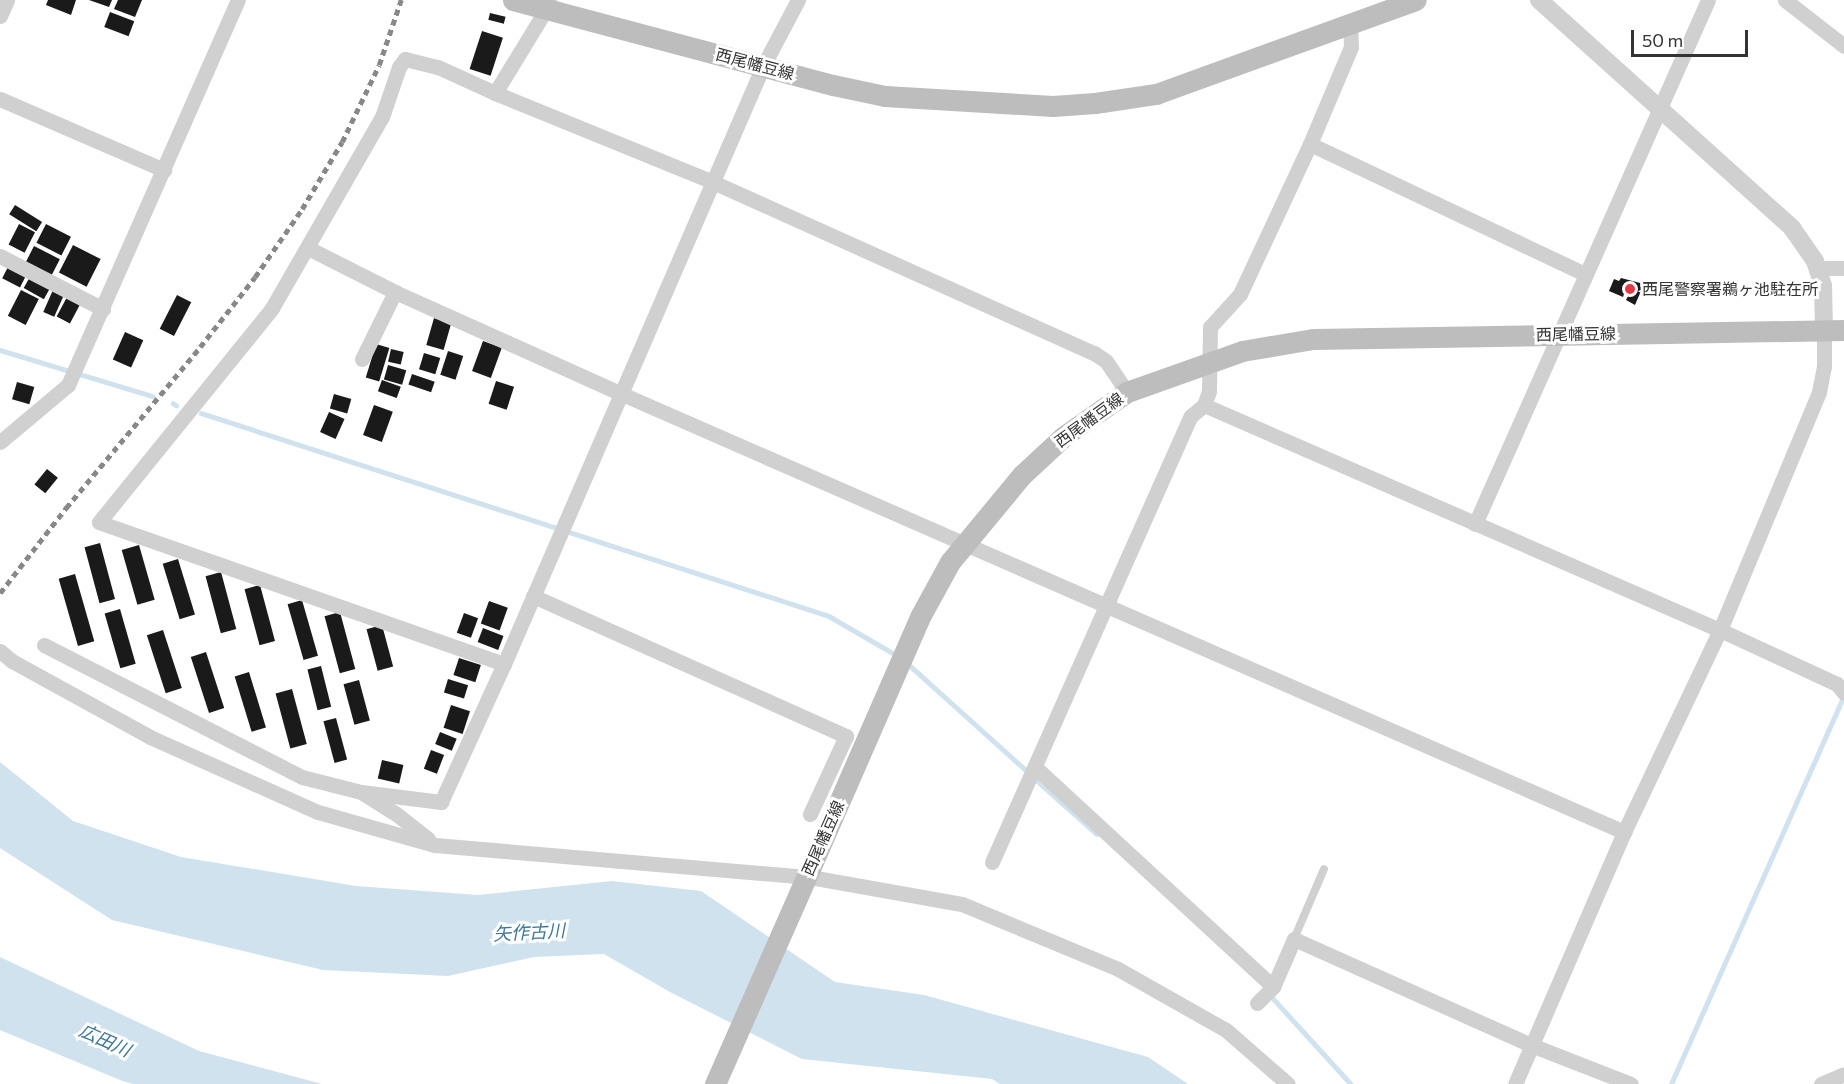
<!DOCTYPE html>
<html>
<head>
<meta charset="utf-8">
<style>
	body { margin:0 }
	#map { position:relative; width:1844px; height:1084px; overflow:hidden; background:#fff; font-family:Commissioner,"Noto Sans JP",sans-serif }
	div>[style] { position:absolute }
	[style*='--x'] { left:calc(var(--x)*1px); top:calc(var(--y)*1px); width:calc(var(--w)*1px); rotate:calc(var(--a)*1deg) }
	.water>* { inset:0; background:#cfe2ee }
	.stream>* { height:4.5px; margin:-2.25px; padding:0 2.25px; transform-origin:2.25px; border-radius:2.25px; background:#cfe2ee }
	.building>* { inset:0; background:#1a1a1a; transform-origin:0 0 }
	.service>* { height:8px; margin:-4px; padding:0 4px; transform-origin:4px; border-radius:4px; background:#d0d0d0 }
	.minor>* { height:15px; margin:-7.5px; padding:0 7.5px; transform-origin:7.5px; border-radius:7.5px; background:#d0d0d0 }
	.tertiary>* { height:18px; margin:-9px; padding:0 9px; transform-origin:9px; border-radius:9px; background:#d0d0d0 }
	.secondary>* { height:21px; margin:-10.5px; padding:0 10.5px; transform-origin:10.5px; border-radius:10.5px; background:#bdbdbd }
	.rail>* { height:4.5px; margin-top:-2.25px; transform-origin:0; background:repeating-linear-gradient(90deg,#888 0 6px,transparent 0 10.5px) }
	.secondary-bridge>* { height:21px; margin:-10.5px; padding:0 10.5px; transform-origin:10.5px; border-radius:10.5px; background:#bdbdbd }
	.dots>* { width:16px; height:16px; translate:-50% -50%; box-sizing:border-box; border:3px solid #fff; border-radius:50% }
	span { translate:-50% -50%; white-space:nowrap; text-align:center; line-height:1.15; -webkit-text-stroke:6px #fff; paint-order:stroke }
	.street-label { font-size:16px; color:#333 }
	.poi-label { font-size:16px; color:#333 }
	.left { translate:0 -50%; text-align:left }
	.water-label { font-size:18px; color:#3f7597; font-style:italic }
	.scale { position:absolute; left:1631px; top:30px; width:117px; height:27px; box-sizing:border-box; border:3px solid #333; border-top:0; padding-left:8px; font-size:18px; line-height:21px; white-space:nowrap; color:#333; -webkit-text-stroke:4px #fff; paint-order:stroke }
</style>
</head>
<body>
<div id="map">
	<div class="water">
		<i style="clip-path:polygon(0 762px,73px 821px,181px 857px,356px 886px,478px 895px,612px 881px,701px 891px,835px 982px,924px 995px,1148px 1057px,1188px 1084px,1000px 1084px,992px 1079px,802px 1059px,670px 992px,604px 954px,534px 957px,448px 976px,323px 970px,112px 920px,0 848px)"></i>
		<i style="clip-path:polygon(0 957px,199px 1051px,322px 1084px,133px 1084px,120px 1080px,0 1030px)"></i>
	</div>
	<div class="stream">
		<i style="--x:0;--y:350;--w:159;--a:16.8"></i>
		<i style="--x:173;--y:403;--w:4;--a:34"></i>
		<i style="--x:201;--y:413;--w:660;--a:17.91"></i>
		<i style="--x:829;--y:616;--w:78;--a:30.2"></i>
		<i style="--x:907;--y:663;--w:163;--a:42"></i>
		<i style="--x:1034;--y:778;--w:84;--a:41.6"></i>
		<i style="--x:1270;--y:995;--w:120;--a:47.7"></i>
		<i style="--x:1671;--y:1084;--w:425;--a:-66"></i>
	</div>
	<div class="building">
		<i style="clip-path:polygon(48px 0,76px 0,71px 15px,46px 5px)"></i>
		<i style="clip-path:polygon(89px 0,112px 0,109px 7px)"></i>
		<i style="clip-path:polygon(118px 0,142px 0,135px 17px,114px 9px)"></i>
		<i style="left:110px;top:12px;width:26px;height:16px;rotate:21deg"></i>
		<i style="left:490px;top:13px;width:16px;height:7px;rotate:14deg"></i>
		<i style="left:482px;top:31px;width:22px;height:40px;rotate:18deg"></i>
		<i style="left:15px;top:205px;width:32px;height:11px;rotate:32deg"></i>
		<i style="left:19px;top:224px;width:18px;height:23px;rotate:27deg"></i>
		<i style="left:46px;top:224px;width:28px;height:21px;rotate:27deg"></i>
		<i style="left:73px;top:245px;width:31px;height:31px;rotate:27deg"></i>
		<i style="left:34px;top:246px;width:29px;height:19px;rotate:27deg"></i>
		<i style="left:9px;top:265px;width:20px;height:15px;rotate:27deg"></i>
		<i style="left:31px;top:275px;width:23px;height:15px;rotate:29deg"></i>
		<i style="clip-path:polygon(1621px 278px,1644px 284px,1635px 305px,1626px 300px,1628px 296px,1624px 294px,1623px 297px,1609px 291px,1614px 279px,1619px 281px)"></i>
		<i style="left:21px;top:290px;width:20px;height:29px;rotate:27deg"></i>
		<i style="left:53px;top:290px;width:12px;height:24px;rotate:24deg"></i>
		<i style="left:177px;top:295px;width:16px;height:38px;rotate:27deg"></i>
		<i style="left:67px;top:297px;width:15px;height:22px;rotate:28deg"></i>
		<i style="left:434px;top:318px;width:18px;height:28px;rotate:16deg"></i>
		<i style="left:125px;top:332px;width:20px;height:30px;rotate:24deg"></i>
		<i style="left:483px;top:341px;width:20px;height:32px;rotate:20deg"></i>
		<i style="left:376px;top:344px;width:14px;height:35px;rotate:17deg"></i>
		<i style="left:391px;top:349px;width:13px;height:13px;rotate:13deg"></i>
		<i style="left:448px;top:351px;width:16px;height:25px;rotate:18deg"></i>
		<i style="left:424px;top:353px;width:17px;height:17px;rotate:17deg"></i>
		<i style="left:388px;top:365px;width:19px;height:15px;rotate:16deg"></i>
		<i style="left:412px;top:374px;width:24px;height:11px;rotate:19deg"></i>
		<i style="left:382px;top:380px;width:20px;height:12px;rotate:20deg"></i>
		<i style="left:496px;top:381px;width:19px;height:24px;rotate:18deg"></i>
		<i style="left:17px;top:382px;width:18px;height:18px;rotate:16deg"></i>
		<i style="left:334px;top:394px;width:18px;height:15px;rotate:16deg"></i>
		<i style="left:374px;top:405px;width:20px;height:32px;rotate:20deg"></i>
		<i style="left:329px;top:412px;width:17px;height:22px;rotate:24deg"></i>
		<i style="left:47px;top:469px;width:14px;height:20px;rotate:39deg"></i>
		<i style="left:100px;top:543px;width:58px;height:16px;rotate:75deg"></i>
		<i style="left:139px;top:545px;width:57px;height:18px;rotate:74deg"></i>
		<i style="left:178px;top:559px;width:58px;height:16px;rotate:73deg"></i>
		<i style="left:221px;top:572px;width:59px;height:16px;rotate:75deg"></i>
		<i style="left:75px;top:574px;width:70px;height:17px;rotate:74deg"></i>
		<i style="left:260px;top:585px;width:58px;height:16px;rotate:75deg"></i>
		<i style="left:302px;top:600px;width:58px;height:15px;rotate:74deg"></i>
		<i style="left:489px;top:601px;width:20px;height:24px;rotate:20deg"></i>
		<i style="left:120px;top:609px;width:57px;height:16px;rotate:74deg"></i>
		<i style="left:340px;top:612px;width:59px;height:16px;rotate:75deg"></i>
		<i style="left:464px;top:613px;width:15px;height:21px;rotate:20deg"></i>
		<i style="left:382px;top:625px;width:43px;height:16px;rotate:75deg"></i>
		<i style="left:483px;top:628px;width:22px;height:15px;rotate:21deg"></i>
		<i style="left:163px;top:630px;width:61px;height:17px;rotate:72deg"></i>
		<i style="left:206px;top:652px;width:59px;height:16px;rotate:72deg"></i>
		<i style="left:459px;top:658px;width:23px;height:18px;rotate:18deg"></i>
		<i style="left:321px;top:666px;width:42px;height:14px;rotate:76deg"></i>
		<i style="left:249px;top:672px;width:58px;height:15px;rotate:73deg"></i>
		<i style="left:448px;top:679px;width:21px;height:14px;rotate:17deg"></i>
		<i style="left:359px;top:680px;width:42px;height:16px;rotate:75deg"></i>
		<i style="left:292px;top:689px;width:57px;height:17px;rotate:75deg"></i>
		<i style="left:451px;top:705px;width:20px;height:24px;rotate:18deg"></i>
		<i style="left:336px;top:718px;width:43px;height:13px;rotate:75deg"></i>
		<i style="left:440px;top:732px;width:18px;height:13px;rotate:22deg"></i>
		<i style="left:431px;top:750px;width:14px;height:20px;rotate:21deg"></i>
		<i style="left:382px;top:760px;width:22px;height:19px;rotate:13deg"></i>
	</div>
	<div class="service">
		<i style="--x:1294;--y:939;--w:76;--a:-66.8"></i>
	</div>
	<div class="minor">
		<i style="--x:1785;--y:0;--w:75;--a:37.9"></i>
		<i style="--x:0;--y:16;--w:17;--a:-66"></i>
		<i style="--x:495;--y:93;--w:105;--a:-58.6"></i>
		<i style="--x:0;--y:99;--w:179;--a:23.4"></i>
		<i style="--x:1310;--y:144;--w:304;--a:25.3"></i>
		<i style="--x:308;--y:248;--w:97;--a:26.8"></i>
		<i style="--x:395;--y:292;--w:249;--a:24.2"></i>
		<i style="--x:622;--y:394;--w:1094;--a:23.61"></i>
		<i style="--x:0;--y:256;--w:116;--a:27.2"></i>
		<i style="--x:1817;--y:268;--w:27;--a:0"></i>
		<i style="--x:362;--y:359;--w:75;--a:-63.8"></i>
		<i style="--x:1204;--y:405;--w:563;--a:23.56"></i>
		<i style="--x:1720;--y:630;--w:129;--a:24.8"></i>
		<i style="--x:1837;--y:684;--w:11;--a:52"></i>
		<i style="--x:0;--y:442;--w:89;--a:-40"></i>
		<i style="--x:68;--y:385;--w:421;--a:-66.2"></i>
		<i style="--x:1475;--y:524;--w:573;--a:-66.03"></i>
		<i style="--x:533;--y:596;--w:343;--a:24.1"></i>
		<i style="--x:846;--y:736;--w:86;--a:114.8"></i>
		<i style="--x:44;--y:645;--w:290;--a:27.1"></i>
		<i style="--x:302;--y:777;--w:61;--a:14.3"></i>
		<i style="--x:361;--y:792;--w:81;--a:7.1"></i>
		<i style="--x:441;--y:802;--w:152;--a:-65.5"></i>
		<i style="--x:504;--y:664;--w:652;--a:-66.58"></i>
		<i style="--x:763;--y:66;--w:75;--a:-62.1"></i>
		<i style="--x:0;--y:651;--w:16;--a:40"></i>
		<i style="--x:12;--y:661;--w:158;--a:28.8"></i>
		<i style="--x:150;--y:737;--w:184;--a:24.1"></i>
		<i style="--x:318;--y:812;--w:122;--a:15.8"></i>
		<i style="--x:435;--y:845;--w:376;--a:4.9"></i>
		<i style="--x:810;--y:877;--w:154;--a:10.1"></i>
		<i style="--x:962;--y:904;--w:169;--a:22.6"></i>
		<i style="--x:1118;--y:969;--w:124;--a:29.5"></i>
		<i style="--x:1226;--y:1030;--w:82;--a:41.1"></i>
		<i style="--x:504;--y:664;--w:429;--a:-160.7"></i>
		<i style="--x:99;--y:522;--w:275;--a:-51"></i>
		<i style="--x:272;--y:308;--w:220;--a:-60.1"></i>
		<i style="--x:382;--y:117;--w:53;--a:-71.2"></i>
		<i style="--x:399;--y:67;--w:10;--a:-53"></i>
		<i style="--x:405;--y:59;--w:34;--a:14"></i>
		<i style="--x:438;--y:67;--w:63;--a:24.5"></i>
		<i style="--x:495;--y:93;--w:238;--a:22.2"></i>
		<i style="--x:715;--y:183;--w:415;--a:24.2"></i>
		<i style="--x:1094;--y:353;--w:14;--a:34"></i>
		<i style="--x:1106;--y:361;--w:37;--a:56"></i>
		<i style="--x:1035;--y:767;--w:324;--a:42.7"></i>
		<i style="--x:1273;--y:987;--w:52;--a:-66.4"></i>
		<i style="--x:1294;--y:939;--w:260;--a:24.1"></i>
		<i style="--x:1531;--y:1045;--w:107;--a:21.3"></i>
		<i style="--x:364;--y:794;--w:36;--a:32"></i>
		<i style="--x:395;--y:813;--w:42;--a:38.2"></i>
		<i style="--x:992;--y:862;--w:488;--a:-66"></i>
		<i style="--x:1191;--y:416;--w:17;--a:-40"></i>
		<i style="--x:1204;--y:405;--w:15;--a:-70"></i>
		<i style="--x:1209;--y:391;--w:64;--a:-89.1"></i>
		<i style="--x:1210;--y:327;--w:45;--a:-47.7"></i>
		<i style="--x:1240;--y:294;--w:166;--a:-65"></i>
		<i style="--x:1310;--y:144;--w:105;--a:-67.1"></i>
		<i style="--x:1351;--y:47;--w:23;--a:-92"></i>
		<i style="--x:1257;--y:1003;--w:23;--a:-45"></i>
		<i style="--x:1515;--y:1084;--w:275;--a:-66.6"></i>
		<i style="--x:1624;--y:832;--w:224;--a:-64.6"></i>
		<i style="--x:1720;--y:630;--w:258;--a:-67.4"></i>
		<i style="--x:1819;--y:392;--w:26;--a:-79"></i>
		<i style="--x:1824;--y:366;--w:36;--a:-90"></i>
		<i style="--x:1821;--y:1084;--w:25;--a:-23"></i>
	</div>
	<div class="tertiary">
		<i style="--x:1539;--y:0;--w:341;--a:42"></i>
		<i style="--x:1792;--y:228;--w:40;--a:55.1"></i>
		<i style="--x:1815;--y:261;--w:25;--a:72"></i>
		<i style="--x:1823;--y:285;--w:45;--a:88.7"></i>
	</div>
	<div class="secondary">
		<i style="--x:513;--y:0;--w:331;--a:14.9"></i>
		<i style="--x:833;--y:85;--w:53;--a:11.9"></i>
		<i style="--x:885;--y:96;--w:168;--a:3.4"></i>
		<i style="--x:1053;--y:106;--w:42;--a:-4.1"></i>
		<i style="--x:1095;--y:103;--w:62;--a:-8.4"></i>
		<i style="--x:1156;--y:94;--w:276;--a:-19.9"></i>
		<i style="--x:809;--y:871;--w:279;--a:-66.4"></i>
		<i style="--x:921;--y:615;--w:60;--a:-61.3"></i>
		<i style="--x:950;--y:562;--w:113;--a:-50.4"></i>
		<i style="--x:1022;--y:475;--w:57;--a:-42.9"></i>
		<i style="--x:1064;--y:436;--w:77;--a:-34.9"></i>
		<i style="--x:1127;--y:392;--w:122;--a:-19.6"></i>
		<i style="--x:1242;--y:351;--w:72;--a:-9.6"></i>
		<i style="--x:1313;--y:339;--w:531;--a:-0.97"></i>
	</div>
	<div class="rail">
		<i style="--x:0;--y:593;--w:108;--a:-52.2"></i>
		<i style="--x:66;--y:508;--w:209;--a:-50.2"></i>
		<i style="--x:200;--y:347;--w:89;--a:-51.8"></i>
		<i style="--x:255;--y:277;--w:83;--a:-55.3"></i>
		<i style="--x:302;--y:209;--w:78;--a:-59.2"></i>
		<i style="--x:342;--y:142;--w:85;--a:-64.3"></i>
		<i style="--x:379;--y:65;--w:69;--a:-71.3"></i>
	</div>
	<div class="secondary-bridge">
		<i style="--x:715;--y:1084;--w:233;--a:-66.2"></i>
	</div>
	<div class="dots">
		<i style="left:1630px;top:289px;background:#e63946"></i>
	</div>
	<div class="street-label">
		<span style="left:755px;top:64px;rotate:15deg">西尾幡豆線</span>
		<span style="left:1576px;top:334px;rotate:-1deg">西尾幡豆線</span>
		<span style="left:1089px;top:420px;rotate:-36deg">西尾幡豆線</span>
		<span style="left:823px;top:838px;rotate:-66deg">西尾幡豆線</span>
	</div>
	<div class="poi-label">
		<span class="left" style="left:1642px;top:289px">西尾警察署鵜ヶ池駐在所</span>
	</div>
	<div class="water-label">
		<span style="left:529px;top:932px;rotate:-3deg">矢作古川</span>
		<span style="left:105px;top:1040px;rotate:24deg">広田川</span>
	</div>
	<div class="scale">50 m</div>
</div>
</body>
</html>
